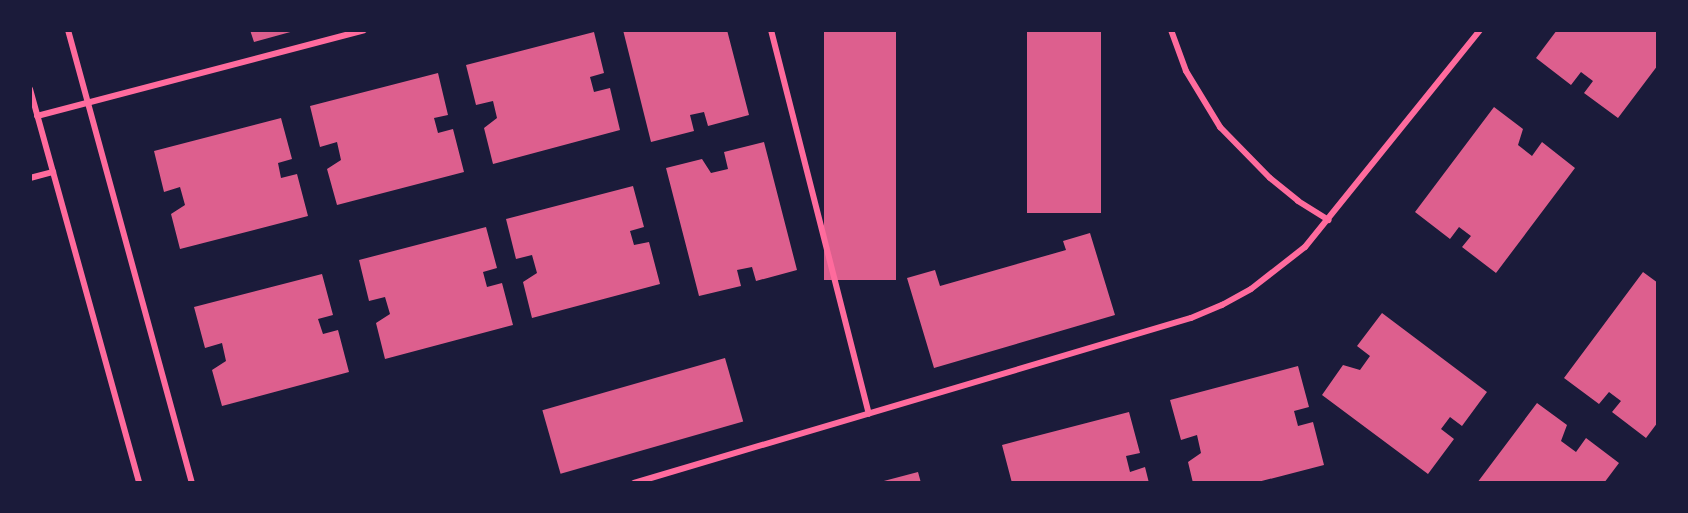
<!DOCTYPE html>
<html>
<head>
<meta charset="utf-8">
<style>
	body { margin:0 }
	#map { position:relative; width:1688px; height:513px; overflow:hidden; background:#1b1b3a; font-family:Figtree,sans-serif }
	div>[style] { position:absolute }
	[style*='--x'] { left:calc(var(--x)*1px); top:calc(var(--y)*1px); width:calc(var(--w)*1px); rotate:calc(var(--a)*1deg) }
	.building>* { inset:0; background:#dd5f8e; transform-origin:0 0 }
	.minor>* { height:6px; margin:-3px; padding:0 3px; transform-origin:3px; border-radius:3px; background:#ff6b9d }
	span { translate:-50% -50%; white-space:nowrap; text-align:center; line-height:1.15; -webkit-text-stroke:4.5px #1b1b3a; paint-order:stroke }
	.frame { position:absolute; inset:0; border:32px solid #1b1b3a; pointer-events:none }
</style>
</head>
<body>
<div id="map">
	<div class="building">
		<i style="clip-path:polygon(250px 30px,294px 30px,294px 31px,254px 42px)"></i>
		<i style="clip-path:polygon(623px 30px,727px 30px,749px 115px,708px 126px,704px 112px,690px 115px,694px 131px,651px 142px)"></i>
		<i style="left:824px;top:30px;width:72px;height:250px"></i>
		<i style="left:1027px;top:30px;width:74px;height:183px"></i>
		<i style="clip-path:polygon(1557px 30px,1658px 30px,1658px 65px,1618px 118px,1584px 93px,1593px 81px,1581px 72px,1571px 85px,1536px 58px)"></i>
		<i style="clip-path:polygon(594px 32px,604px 73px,590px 77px,594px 92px,610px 88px,620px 130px,493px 164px,484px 128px,497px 118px,493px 101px,476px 105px,466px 65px)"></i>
		<i style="clip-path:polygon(438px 73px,448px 115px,434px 118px,438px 133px,453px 129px,464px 172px,337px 205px,327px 169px,341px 160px,337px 142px,320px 147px,310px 106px)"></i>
		<i style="clip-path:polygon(1494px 107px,1523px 129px,1518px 145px,1532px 156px,1542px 142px,1575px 168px,1496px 273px,1462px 247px,1471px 236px,1459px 227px,1450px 239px,1415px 212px)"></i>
		<i style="clip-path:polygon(281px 118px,292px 159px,278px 163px,281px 178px,297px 174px,308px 216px,180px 249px,171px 214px,185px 205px,180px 187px,164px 192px,154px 151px)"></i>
		<i style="clip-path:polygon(764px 142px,797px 270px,756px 281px,752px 267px,737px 270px,741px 286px,699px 296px,666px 168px,702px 159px,711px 173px,728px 169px,724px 152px)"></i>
		<i style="clip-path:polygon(633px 186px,644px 227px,630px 231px,634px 245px,649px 242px,660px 284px,532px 318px,523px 282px,537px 273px,532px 255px,516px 259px,506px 219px)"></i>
		<i style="clip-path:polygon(486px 227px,497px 268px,483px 272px,487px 287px,502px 283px,513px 325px,385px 359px,376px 323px,390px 314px,385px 297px,369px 301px,359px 260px)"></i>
		<i style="clip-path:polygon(1090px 233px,1115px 315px,934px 368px,907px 278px,935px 270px,940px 286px,1066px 250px,1063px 241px)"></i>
		<i style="clip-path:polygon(1643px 272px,1658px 283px,1658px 422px,1646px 438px,1612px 412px,1621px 401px,1609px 392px,1599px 404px,1564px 378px)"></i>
		<i style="clip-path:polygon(322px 274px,333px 315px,318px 319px,323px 334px,338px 330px,349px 372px,222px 406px,212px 370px,226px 361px,222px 343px,205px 348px,194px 307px)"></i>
		<i style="clip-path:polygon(1382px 313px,1487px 392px,1462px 426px,1450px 417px,1441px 429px,1454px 439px,1428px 474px,1322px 395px,1343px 365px,1360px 370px,1370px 356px,1357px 346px)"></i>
		<i style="left:725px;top:358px;width:66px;height:190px;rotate:74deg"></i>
		<i style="clip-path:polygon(1298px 366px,1309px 407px,1294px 411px,1298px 426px,1313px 422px,1324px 465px,1254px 483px,1193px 483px,1188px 462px,1201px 453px,1197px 435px,1181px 440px,1170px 400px)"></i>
		<i style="clip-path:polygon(1537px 403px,1567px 425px,1561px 441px,1576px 452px,1586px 438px,1619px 463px,1604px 483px,1477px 483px)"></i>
		<i style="clip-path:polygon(1129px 412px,1140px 453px,1126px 456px,1130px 472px,1145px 467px,1149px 483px,1029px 483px,1029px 481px,1012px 483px,1002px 445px)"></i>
		<i style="clip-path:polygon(918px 472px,921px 483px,880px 483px,880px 482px)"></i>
	</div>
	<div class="minor">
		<i style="--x:68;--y:30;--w:470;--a:74.7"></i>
		<i style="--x:771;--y:30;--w:396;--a:75.7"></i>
		<i style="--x:1171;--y:30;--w:44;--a:69.9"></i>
		<i style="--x:1186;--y:71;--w:66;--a:58.7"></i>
		<i style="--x:1220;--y:127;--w:71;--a:45.6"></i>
		<i style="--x:1270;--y:178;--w:36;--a:39"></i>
		<i style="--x:1298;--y:201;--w:36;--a:32"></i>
		<i style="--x:30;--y:89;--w:409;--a:74.5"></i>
		<i style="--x:37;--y:116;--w:338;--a:-14.7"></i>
		<i style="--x:30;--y:178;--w:24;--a:-15"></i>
		<i style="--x:634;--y:483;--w:581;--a:-16.5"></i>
		<i style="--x:1191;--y:318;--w:34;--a:-23"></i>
		<i style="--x:1222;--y:305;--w:33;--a:-29"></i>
		<i style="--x:1251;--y:289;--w:68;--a:-37.9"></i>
		<i style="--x:1305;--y:247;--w:279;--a:-51.1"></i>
	</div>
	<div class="frame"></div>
</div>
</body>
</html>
